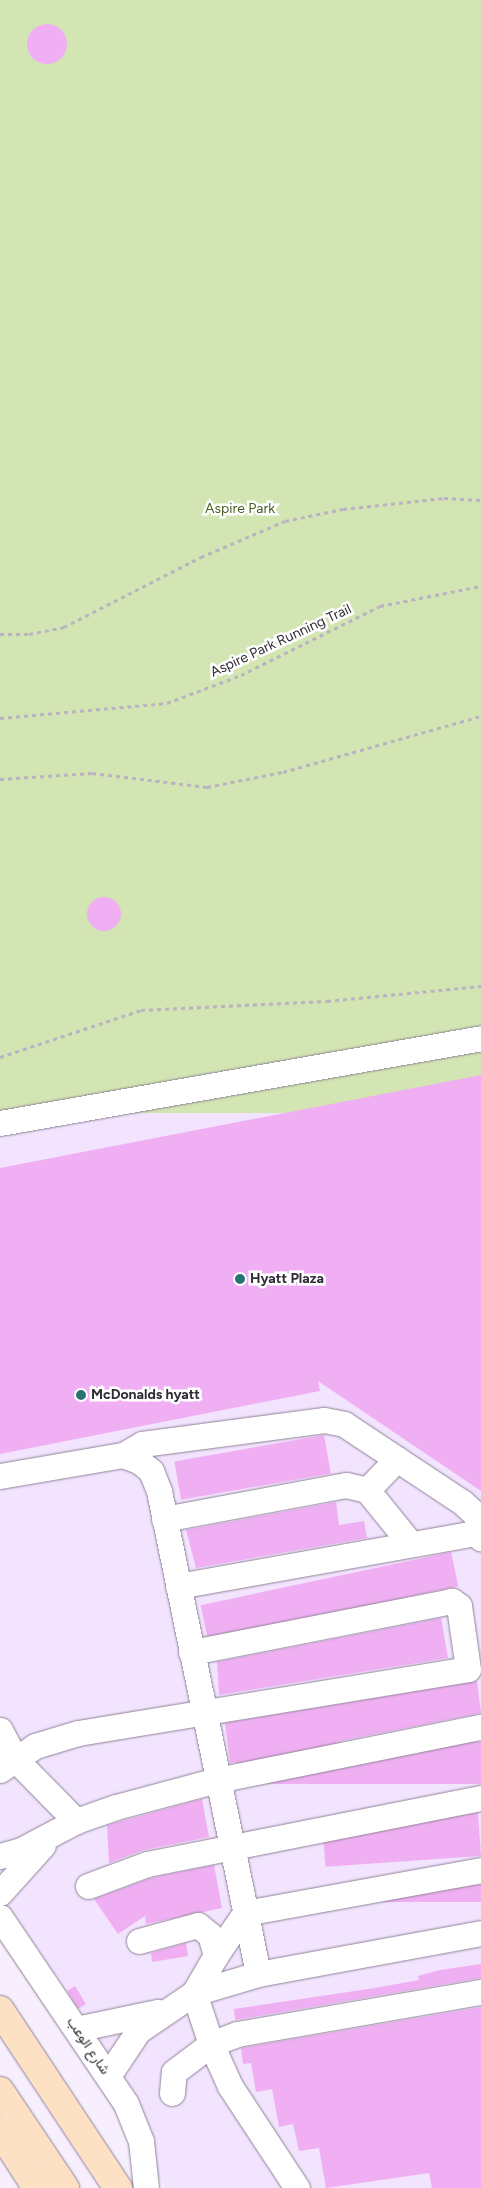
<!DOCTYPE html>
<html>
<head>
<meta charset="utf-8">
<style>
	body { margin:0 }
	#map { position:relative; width:481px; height:2188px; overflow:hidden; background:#f7eefe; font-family:Figtree,Vazirmatn,sans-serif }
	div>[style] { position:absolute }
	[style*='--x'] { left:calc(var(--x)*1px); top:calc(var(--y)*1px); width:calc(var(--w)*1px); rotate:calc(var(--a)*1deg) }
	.built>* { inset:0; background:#f2e3fe }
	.green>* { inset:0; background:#d2e5b2; transform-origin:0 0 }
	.building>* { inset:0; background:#f0aff2; transform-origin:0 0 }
	.round { border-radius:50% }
	.path>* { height:3px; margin-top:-1.5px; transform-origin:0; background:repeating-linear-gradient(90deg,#bbb3c1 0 4px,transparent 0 8px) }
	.roads { filter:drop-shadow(0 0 1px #8e8496) drop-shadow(0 0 1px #8e8496) }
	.minor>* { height:25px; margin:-12.5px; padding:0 12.5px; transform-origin:12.5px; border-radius:12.5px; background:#fff }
	.major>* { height:28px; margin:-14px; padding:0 14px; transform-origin:14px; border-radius:14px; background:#fce1c5 }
	.dots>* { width:14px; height:14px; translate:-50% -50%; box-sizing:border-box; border:2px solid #fff; border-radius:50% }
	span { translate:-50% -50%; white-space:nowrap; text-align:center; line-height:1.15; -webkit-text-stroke:5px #fff; paint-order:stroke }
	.park-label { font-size:14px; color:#4b5e22 }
	.street-label { font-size:14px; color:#312d34 }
	.poi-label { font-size:14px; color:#312d34; font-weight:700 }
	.left { translate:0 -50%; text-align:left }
</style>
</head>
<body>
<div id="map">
	<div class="built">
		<i style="clip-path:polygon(481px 1018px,481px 2188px,166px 2188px,0 1941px,0 1113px)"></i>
	</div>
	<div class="green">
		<i style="left:0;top:0;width:481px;height:1113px"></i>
	</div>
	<div class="building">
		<i class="round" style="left:27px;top:24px;width:40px;height:40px"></i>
		<i class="round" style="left:87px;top:897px;width:34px;height:34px"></i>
		<i style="clip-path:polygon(481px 1075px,481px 1491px,318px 1381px,320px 1391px,0 1454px,0 1168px)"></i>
		<i style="left:324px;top:1435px;width:39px;height:152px;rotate:80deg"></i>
		<i style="clip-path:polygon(336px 1502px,339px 1525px,364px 1521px,367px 1538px,196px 1568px,186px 1530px)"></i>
		<i style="left:451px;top:1552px;width:35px;height:256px;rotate:78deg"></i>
		<i style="clip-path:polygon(441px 1618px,448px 1658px,219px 1695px,217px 1662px)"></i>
		<i style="clip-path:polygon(477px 1681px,481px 1713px,230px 1763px,225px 1723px)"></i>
		<i style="left:481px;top:1742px;width:42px;height:245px;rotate:90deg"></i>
		<i style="clip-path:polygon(202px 1799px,209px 1837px,144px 1850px,109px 1863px,107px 1825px)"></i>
		<i style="left:478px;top:1813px;width:43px;height:156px;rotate:86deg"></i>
		<i style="clip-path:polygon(214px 1865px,222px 1908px,146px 1924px,145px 1916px,118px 1934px,94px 1899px,151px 1878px)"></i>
		<i style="left:481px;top:1885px;width:17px;height:143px;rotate:90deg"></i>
		<i style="clip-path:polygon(186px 1943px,188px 1956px,152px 1962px,151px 1953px)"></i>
		<i style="clip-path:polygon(481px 1964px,481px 1978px,235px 2020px,234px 2009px,375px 1988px,419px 1980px,418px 1976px,440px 1970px)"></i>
		<i style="left:75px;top:1986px;width:21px;height:9px;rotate:59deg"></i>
		<i style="clip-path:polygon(481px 2007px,481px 2188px,432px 2188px,429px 2173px,326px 2188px,319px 2148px,299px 2151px,293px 2124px,279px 2127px,272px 2089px,256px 2092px,251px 2063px,243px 2064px,241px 2048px)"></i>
	</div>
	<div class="path">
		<i style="--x:0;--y:634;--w:29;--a:0"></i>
		<i style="--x:29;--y:634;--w:36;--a:-11"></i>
		<i style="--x:64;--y:627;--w:154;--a:-27.1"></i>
		<i style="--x:201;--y:557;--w:91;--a:-23.2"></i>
		<i style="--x:285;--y:521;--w:59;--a:-11.7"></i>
		<i style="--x:343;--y:509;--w:102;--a:-6.2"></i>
		<i style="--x:444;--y:498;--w:37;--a:3"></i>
		<i style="--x:0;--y:718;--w:168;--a:-5.1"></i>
		<i style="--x:167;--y:703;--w:79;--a:-20.7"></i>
		<i style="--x:241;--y:675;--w:155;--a:-26.4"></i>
		<i style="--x:380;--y:606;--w:103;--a:-11.2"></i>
		<i style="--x:0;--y:779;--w:92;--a:-3.7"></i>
		<i style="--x:92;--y:773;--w:116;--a:6.9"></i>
		<i style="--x:207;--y:787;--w:77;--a:-11.2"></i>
		<i style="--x:283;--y:772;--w:206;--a:-15.8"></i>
		<i style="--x:0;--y:1057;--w:149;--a:-18.4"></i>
		<i style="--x:141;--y:1010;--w:186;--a:-2.8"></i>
		<i style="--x:327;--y:1001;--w:155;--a:-5.6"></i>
	</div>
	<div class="roads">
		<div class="minor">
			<i style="--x:0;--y:1123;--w:488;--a:-10"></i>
			<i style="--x:123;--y:1455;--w:17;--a:21"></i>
			<i style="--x:139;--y:1461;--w:16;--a:40"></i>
			<i style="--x:151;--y:1471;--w:22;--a:68"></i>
			<i style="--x:159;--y:1491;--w:493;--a:78.4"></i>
			<i style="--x:0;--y:1476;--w:125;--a:-9.7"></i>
			<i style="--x:123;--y:1455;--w:22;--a:-30"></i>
			<i style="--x:142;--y:1444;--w:184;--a:-7.5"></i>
			<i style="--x:324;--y:1420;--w:20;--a:11"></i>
			<i style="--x:344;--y:1424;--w:141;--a:33.5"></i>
			<i style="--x:462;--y:1502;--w:19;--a:43"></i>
			<i style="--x:476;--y:1515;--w:24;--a:78"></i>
			<i style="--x:367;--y:1490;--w:43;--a:-45.9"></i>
			<i style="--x:164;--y:1519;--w:185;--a:-10.6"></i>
			<i style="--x:346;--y:1485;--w:22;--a:13"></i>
			<i style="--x:367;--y:1490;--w:68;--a:50.9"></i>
			<i style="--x:178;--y:1586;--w:307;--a:-10.1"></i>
			<i style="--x:0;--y:1730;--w:34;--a:62"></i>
			<i style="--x:16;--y:1760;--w:86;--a:45.5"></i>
			<i style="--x:0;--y:1770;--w:42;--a:-34.4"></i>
			<i style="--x:35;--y:1746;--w:45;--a:-16.8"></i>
			<i style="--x:78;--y:1733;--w:395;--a:-9.3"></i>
			<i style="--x:468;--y:1669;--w:64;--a:-98.1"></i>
			<i style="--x:459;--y:1606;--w:9;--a:-144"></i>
			<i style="--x:452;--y:1601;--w:266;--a:168.9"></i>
			<i style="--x:0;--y:1856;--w:22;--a:-16"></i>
			<i style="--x:21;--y:1850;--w:62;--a:-27.8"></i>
			<i style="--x:76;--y:1821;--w:42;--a:-19.3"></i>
			<i style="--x:116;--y:1807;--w:105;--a:-15"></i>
			<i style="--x:217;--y:1780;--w:269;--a:-11.4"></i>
			<i style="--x:88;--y:1886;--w:63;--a:-20.4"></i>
			<i style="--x:147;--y:1864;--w:340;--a:-11.2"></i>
			<i style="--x:0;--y:1893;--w:64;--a:-48.1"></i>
			<i style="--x:0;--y:1917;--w:225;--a:56"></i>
			<i style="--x:126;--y:2104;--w:40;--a:68"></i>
			<i style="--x:141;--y:2141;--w:47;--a:83.9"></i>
			<i style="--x:139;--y:1941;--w:61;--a:-15.2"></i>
			<i style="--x:198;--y:1925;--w:16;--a:40"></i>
			<i style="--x:210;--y:1935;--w:21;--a:73"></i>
			<i style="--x:76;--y:2029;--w:83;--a:-11.9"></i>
			<i style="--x:108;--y:2076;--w:54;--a:-56.3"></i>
			<i style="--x:138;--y:2031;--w:68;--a:-34.2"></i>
			<i style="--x:194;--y:1993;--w:67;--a:-16.5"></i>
			<i style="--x:258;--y:1974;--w:227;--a:-10.4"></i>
			<i style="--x:172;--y:2093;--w:21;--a:-85"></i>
			<i style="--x:174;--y:2072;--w:46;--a:-37.1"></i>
			<i style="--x:211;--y:2044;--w:28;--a:-21"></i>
			<i style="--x:237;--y:2034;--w:248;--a:-9.8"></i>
			<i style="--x:297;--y:2188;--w:122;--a:-123.3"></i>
			<i style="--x:230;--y:2086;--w:46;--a:-114.3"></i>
			<i style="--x:211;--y:2044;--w:54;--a:-108.4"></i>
			<i style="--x:194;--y:1993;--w:44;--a:-59.9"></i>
			<i style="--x:216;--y:1955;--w:51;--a:-55.4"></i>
			<i style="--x:245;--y:1913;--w:240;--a:-10.3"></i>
		</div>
		<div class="major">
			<i style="--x:0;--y:2010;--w:214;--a:56.5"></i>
			<i style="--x:0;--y:2091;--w:117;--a:56.2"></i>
			<i style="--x:0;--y:2131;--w:68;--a:57"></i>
		</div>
	</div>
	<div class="dots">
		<i style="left:240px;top:1279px;background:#297377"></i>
		<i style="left:81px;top:1395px;background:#297377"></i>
	</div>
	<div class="park-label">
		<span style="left:240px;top:509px">Aspire Park</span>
	</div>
	<div class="street-label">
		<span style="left:281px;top:641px;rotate:-25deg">Aspire Park Running Trail</span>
		<span style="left:88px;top:2046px;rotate:56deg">شارع الوعب</span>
	</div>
	<div class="poi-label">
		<span class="left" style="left:250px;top:1279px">Hyatt Plaza</span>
		<span class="left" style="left:91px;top:1395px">McDonalds hyatt</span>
	</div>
</div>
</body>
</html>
